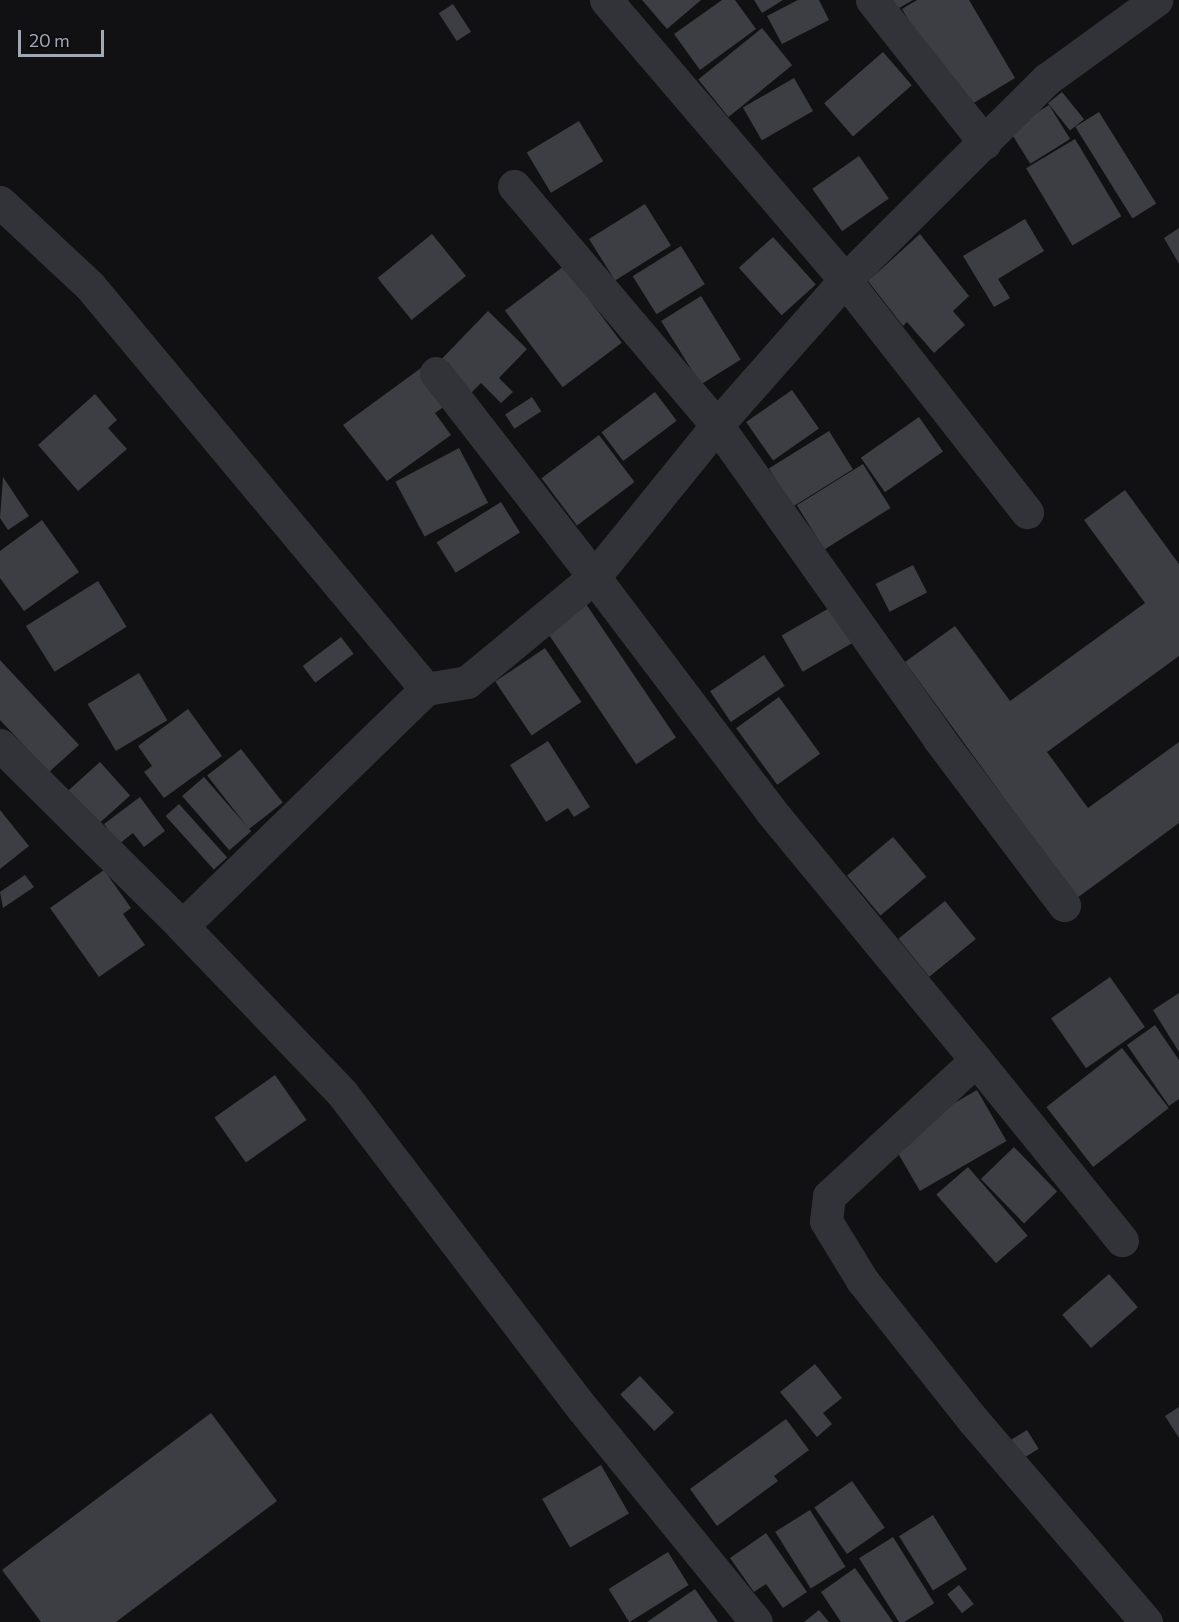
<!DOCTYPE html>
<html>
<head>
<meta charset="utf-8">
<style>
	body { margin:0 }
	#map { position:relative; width:1179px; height:1622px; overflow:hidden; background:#111113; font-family:Commissioner,sans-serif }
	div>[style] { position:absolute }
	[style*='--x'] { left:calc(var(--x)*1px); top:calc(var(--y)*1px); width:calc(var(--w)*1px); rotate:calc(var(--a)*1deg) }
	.building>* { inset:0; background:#3d3e43; transform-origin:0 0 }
	.street>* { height:33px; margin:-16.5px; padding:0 16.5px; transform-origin:16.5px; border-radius:16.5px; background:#323338 }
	span { translate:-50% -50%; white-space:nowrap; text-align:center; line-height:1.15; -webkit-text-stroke:4.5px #0c0c0e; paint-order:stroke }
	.scale { position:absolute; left:18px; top:30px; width:86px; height:27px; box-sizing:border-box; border:3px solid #a1a8b4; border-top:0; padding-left:8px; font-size:18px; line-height:21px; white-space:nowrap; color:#a1a8b4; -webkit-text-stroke:4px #0c0c0e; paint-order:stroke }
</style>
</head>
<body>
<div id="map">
	<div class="building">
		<i style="clip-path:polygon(642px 0,701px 0,667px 29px)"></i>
		<i style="clip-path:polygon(722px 0,735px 0,756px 29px,700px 70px,674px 34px)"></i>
		<i style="clip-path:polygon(754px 0,783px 0,762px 13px)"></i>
		<i style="clip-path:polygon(798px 0,819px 0,829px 20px,782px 44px,767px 16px)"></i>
		<i style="clip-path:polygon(887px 0,913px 0,894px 11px)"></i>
		<i style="clip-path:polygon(917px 0,969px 0,1015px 78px,962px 110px,902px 9px)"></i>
		<i style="left:453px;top:4px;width:33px;height:17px;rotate:57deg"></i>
		<i style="left:762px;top:28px;width:48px;height:82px;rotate:51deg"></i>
		<i style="left:883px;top:52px;width:44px;height:78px;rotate:49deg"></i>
		<i style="left:794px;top:78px;width:38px;height:59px;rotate:60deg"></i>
		<i style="left:1062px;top:92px;width:35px;height:18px;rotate:51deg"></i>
		<i style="left:1049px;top:105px;width:40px;height:47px;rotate:58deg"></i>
		<i style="left:1099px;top:112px;width:108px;height:28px;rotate:58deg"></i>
		<i style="left:579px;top:121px;width:47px;height:61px;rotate:59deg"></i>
		<i style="left:1075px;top:139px;width:90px;height:57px;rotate:59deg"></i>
		<i style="left:859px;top:156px;width:52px;height:57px;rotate:55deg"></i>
		<i style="left:645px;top:204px;width:49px;height:66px;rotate:58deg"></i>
		<i style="clip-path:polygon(1025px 219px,1044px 251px,998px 279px,1010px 298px,994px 307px,963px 256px)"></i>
		<i style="clip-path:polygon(1179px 228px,1179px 264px,1164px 238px)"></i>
		<i style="left:432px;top:234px;width:54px;height:70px;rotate:51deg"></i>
		<i style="clip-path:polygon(920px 234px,969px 296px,953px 311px,965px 325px,934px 353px,907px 322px,903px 326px,868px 281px)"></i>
		<i style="left:773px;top:237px;width:64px;height:46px;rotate:48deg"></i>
		<i style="left:681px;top:246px;width:45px;height:57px;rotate:58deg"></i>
		<i style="left:564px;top:266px;width:96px;height:74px;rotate:53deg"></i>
		<i style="left:701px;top:296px;width:75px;height:47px;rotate:58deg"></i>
		<i style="clip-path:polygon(488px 311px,527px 349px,499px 378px,513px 392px,501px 403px,481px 383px,465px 399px,433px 368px)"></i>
		<i style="clip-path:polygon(421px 368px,448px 404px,435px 413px,451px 435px,387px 481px,343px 425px)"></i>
		<i style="left:792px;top:390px;width:47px;height:56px;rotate:55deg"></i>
		<i style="left:655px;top:392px;width:36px;height:67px;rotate:53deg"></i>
		<i style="clip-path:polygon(95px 394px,117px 420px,108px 428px,127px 449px,78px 491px,38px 445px)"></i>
		<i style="left:532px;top:397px;width:17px;height:32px;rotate:57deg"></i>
		<i style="left:919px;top:417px;width:42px;height:71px;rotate:55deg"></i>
		<i style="left:829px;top:431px;width:45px;height:71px;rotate:58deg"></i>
		<i style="left:599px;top:435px;width:59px;height:72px;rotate:53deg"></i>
		<i style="left:459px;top:448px;width:62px;height:72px;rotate:62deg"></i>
		<i style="left:863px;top:464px;width:52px;height:78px;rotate:58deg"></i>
		<i style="clip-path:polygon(3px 477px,29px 516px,8px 530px,0 518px)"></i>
		<i style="clip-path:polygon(1125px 490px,1179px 564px,1179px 656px,1047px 752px,1088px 808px,1179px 742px,1179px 823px,1077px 898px,905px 662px,955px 626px,1010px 701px,1145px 603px,1084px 520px)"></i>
		<i style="left:501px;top:502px;width:36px;height:76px;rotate:58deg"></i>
		<i style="clip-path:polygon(42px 520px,79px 572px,24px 611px,0 578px,0 551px)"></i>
		<i style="left:913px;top:565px;width:31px;height:42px;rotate:63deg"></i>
		<i style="left:98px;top:581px;width:54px;height:85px;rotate:58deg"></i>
		<i style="left:586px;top:604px;width:161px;height:48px;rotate:56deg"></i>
		<i style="left:831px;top:607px;width:42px;height:57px;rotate:60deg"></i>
		<i style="left:341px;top:637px;width:21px;height:48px;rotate:53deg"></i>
		<i style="left:545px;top:648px;width:65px;height:60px;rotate:56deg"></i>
		<i style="left:764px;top:655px;width:37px;height:65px;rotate:56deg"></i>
		<i style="clip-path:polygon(0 660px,79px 745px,49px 772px,0 720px)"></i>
		<i style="left:139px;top:673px;width:55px;height:60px;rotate:59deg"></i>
		<i style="left:779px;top:697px;width:70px;height:53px;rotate:54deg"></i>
		<i style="clip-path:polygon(188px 709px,222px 756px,164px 798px,144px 772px,152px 766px,138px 746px)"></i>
		<i style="clip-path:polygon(548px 741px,590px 807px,574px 817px,568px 808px,546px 822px,510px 765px)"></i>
		<i style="left:241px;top:749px;width:68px;height:43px;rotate:52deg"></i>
		<i style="left:100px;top:762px;width:45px;height:46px;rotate:48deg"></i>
		<i style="left:204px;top:777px;width:72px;height:29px;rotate:49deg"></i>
		<i style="clip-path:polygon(140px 797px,165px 831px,144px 847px,133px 833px,119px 844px,104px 824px)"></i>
		<i style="left:179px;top:804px;width:72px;height:18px;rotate:48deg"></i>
		<i style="clip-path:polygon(0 810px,29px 846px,0 869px)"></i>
		<i style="left:893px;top:837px;width:52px;height:60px;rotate:50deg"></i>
		<i style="clip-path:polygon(104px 870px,131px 908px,123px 914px,145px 945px,99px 977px,50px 908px)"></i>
		<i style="clip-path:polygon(25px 875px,34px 887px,3px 908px,0 892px)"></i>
		<i style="left:945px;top:901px;width:49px;height:60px;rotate:51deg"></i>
		<i style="left:1110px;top:977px;width:61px;height:72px;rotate:55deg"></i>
		<i style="clip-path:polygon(1179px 993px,1179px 1052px,1153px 1010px)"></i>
		<i style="clip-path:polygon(1155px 1025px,1179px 1060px,1179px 1099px,1169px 1106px,1127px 1045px)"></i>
		<i style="left:1122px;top:1048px;width:76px;height:96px;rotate:52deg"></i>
		<i style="left:275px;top:1075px;width:55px;height:74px;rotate:55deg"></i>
		<i style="left:977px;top:1090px;width:59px;height:100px;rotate:60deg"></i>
		<i style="left:1014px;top:1147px;width:62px;height:46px;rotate:46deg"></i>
		<i style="left:968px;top:1167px;width:91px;height:42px;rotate:49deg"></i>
		<i style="left:1109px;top:1274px;width:44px;height:62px;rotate:49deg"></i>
		<i style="clip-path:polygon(815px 1364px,842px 1398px,823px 1413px,832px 1424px,817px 1437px,780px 1392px)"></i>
		<i style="left:640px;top:1376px;width:50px;height:27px;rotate:47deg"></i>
		<i style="clip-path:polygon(1179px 1407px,1179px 1438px,1165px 1416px)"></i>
		<i style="clip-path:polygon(211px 1413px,277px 1501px,116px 1622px,41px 1622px,2px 1570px)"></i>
		<i style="clip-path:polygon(786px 1419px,809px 1450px,774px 1476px,778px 1481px,717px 1526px,690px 1489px)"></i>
		<i style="left:1027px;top:1430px;width:22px;height:26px;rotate:58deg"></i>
		<i style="left:601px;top:1465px;width:56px;height:68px;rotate:60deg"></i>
		<i style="left:852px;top:1481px;width:57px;height:46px;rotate:55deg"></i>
		<i style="left:810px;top:1510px;width:67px;height:41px;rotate:58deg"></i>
		<i style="left:933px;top:1515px;width:64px;height:40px;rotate:58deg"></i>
		<i style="clip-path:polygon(766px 1533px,807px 1592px,783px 1608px,766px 1584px,754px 1592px,730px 1558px)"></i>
		<i style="left:893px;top:1537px;width:78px;height:40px;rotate:58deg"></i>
		<i style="left:668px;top:1552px;width:39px;height:70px;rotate:58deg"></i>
		<i style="clip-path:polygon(855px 1568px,893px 1622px,841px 1622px,821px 1592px)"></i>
		<i style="left:959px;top:1585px;width:24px;height:15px;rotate:52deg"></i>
		<i style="clip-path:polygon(695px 1589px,718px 1622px,647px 1622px)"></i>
		<i style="clip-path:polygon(819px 1610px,829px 1622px,804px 1622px)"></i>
	</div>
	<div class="street">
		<i style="--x:606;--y:0;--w:368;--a:49.5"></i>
		<i style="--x:845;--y:280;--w:295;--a:51.9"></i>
		<i style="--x:872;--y:0;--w:182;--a:51.7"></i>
		<i style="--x:514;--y:186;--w:314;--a:49.7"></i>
		<i style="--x:717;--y:425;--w:385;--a:54.7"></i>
		<i style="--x:939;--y:739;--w:208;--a:53"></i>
		<i style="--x:0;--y:202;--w:123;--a:43"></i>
		<i style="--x:90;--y:286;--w:525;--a:50.18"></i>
		<i style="--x:426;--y:689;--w:340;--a:135.8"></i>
		<i style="--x:182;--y:926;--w:231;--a:46.2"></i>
		<i style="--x:342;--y:1093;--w:397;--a:52.7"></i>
		<i style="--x:583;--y:1409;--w:274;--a:50.9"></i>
		<i style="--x:436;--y:373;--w:258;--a:52.2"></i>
		<i style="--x:594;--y:577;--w:196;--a:-51"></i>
		<i style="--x:717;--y:425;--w:193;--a:-48.6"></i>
		<i style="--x:845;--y:280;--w:285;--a:-44.9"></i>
		<i style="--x:1047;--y:79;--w:135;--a:-35.9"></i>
		<i style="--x:426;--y:689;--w:42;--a:-9.7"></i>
		<i style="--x:467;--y:682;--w:165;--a:-39.6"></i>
		<i style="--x:594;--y:577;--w:292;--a:52.9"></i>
		<i style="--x:770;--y:810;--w:324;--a:50.5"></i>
		<i style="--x:976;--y:1060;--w:200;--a:137.2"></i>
		<i style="--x:829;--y:1196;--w:25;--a:97"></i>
		<i style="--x:826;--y:1221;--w:69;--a:58.6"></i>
		<i style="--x:862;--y:1280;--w:179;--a:51.6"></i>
		<i style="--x:973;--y:1420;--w:266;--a:49.4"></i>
		<i style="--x:0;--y:745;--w:257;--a:44.8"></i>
		<i style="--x:976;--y:1060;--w:232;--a:51"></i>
	</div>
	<div class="scale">20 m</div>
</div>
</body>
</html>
